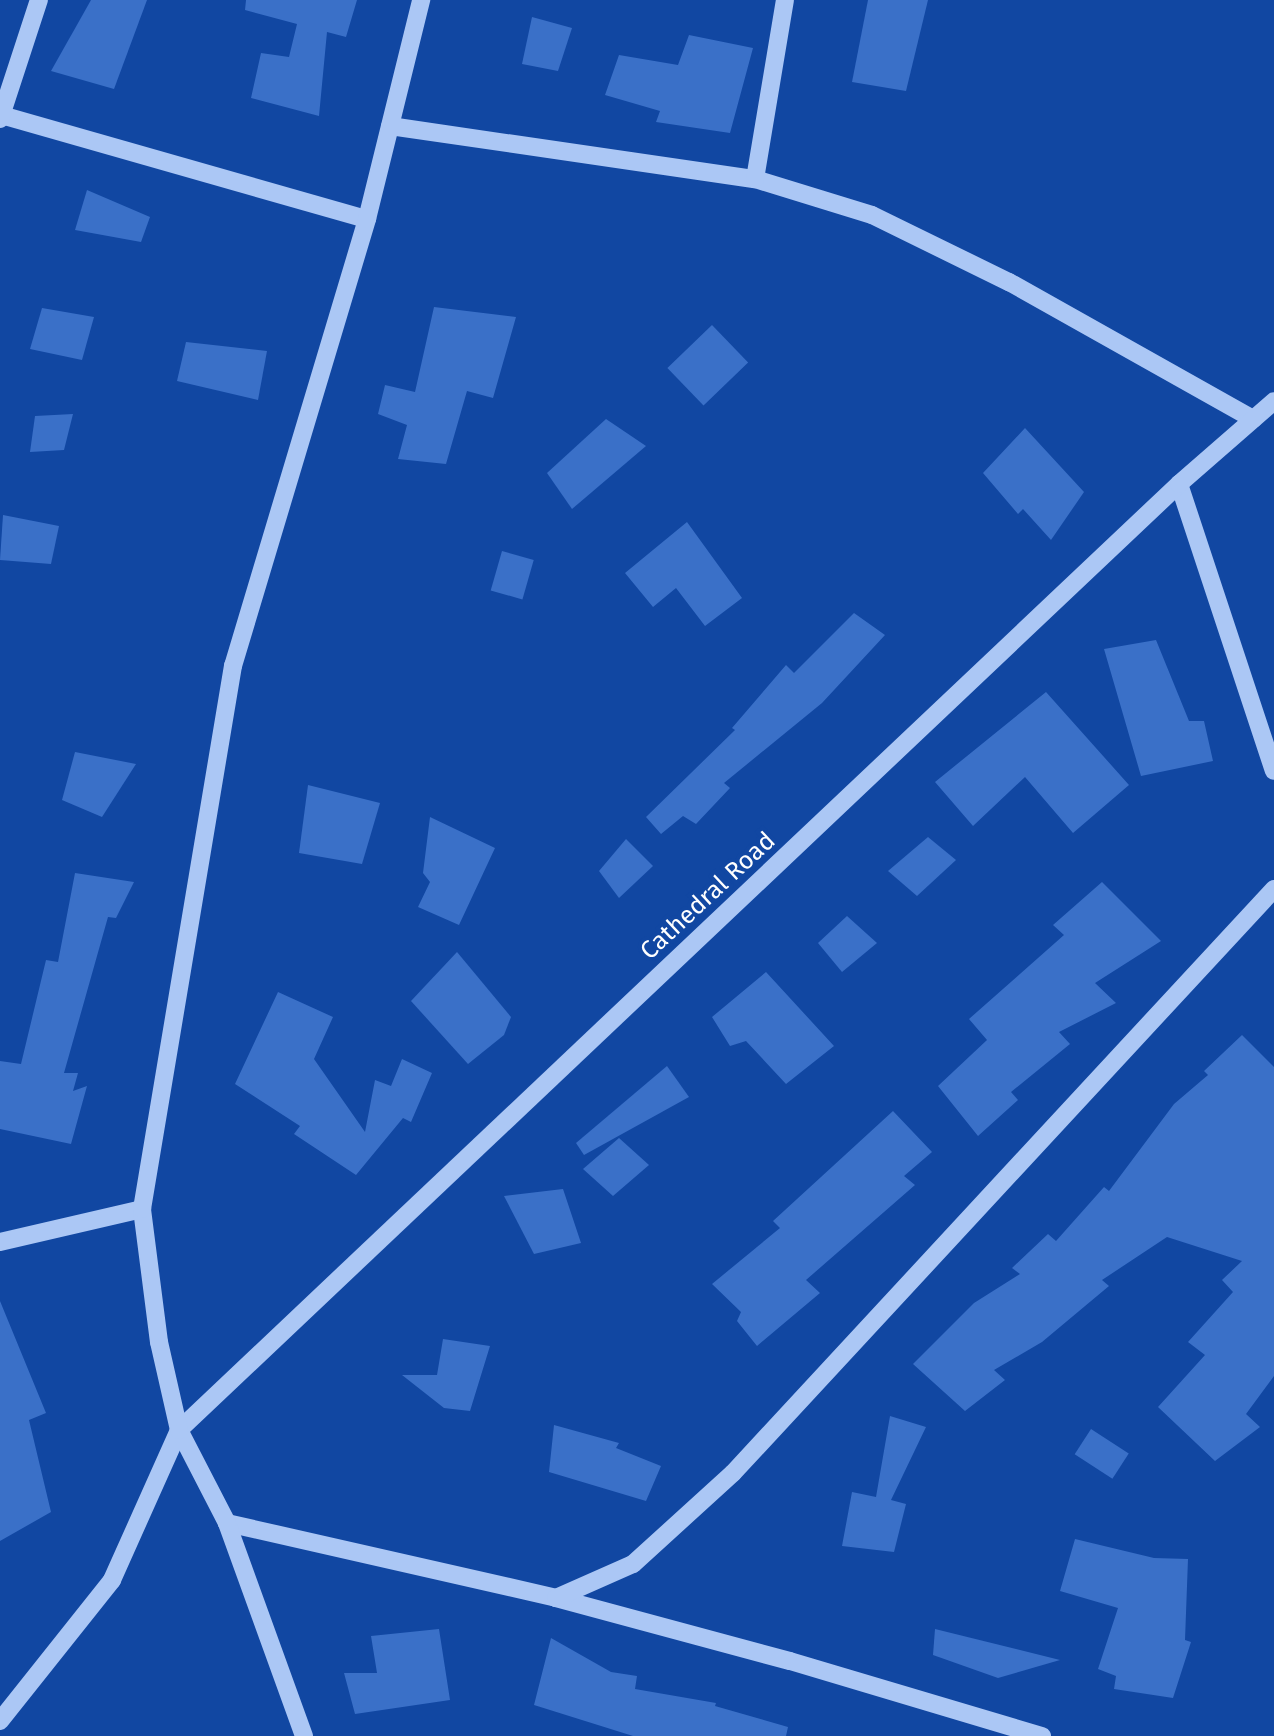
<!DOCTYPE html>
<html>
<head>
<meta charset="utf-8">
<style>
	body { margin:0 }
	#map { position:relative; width:1274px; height:1736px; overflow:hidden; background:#1147a2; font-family:"Fira Sans",sans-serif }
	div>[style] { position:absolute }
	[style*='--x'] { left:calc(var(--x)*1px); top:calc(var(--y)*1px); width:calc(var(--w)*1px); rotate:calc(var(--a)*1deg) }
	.building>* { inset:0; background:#3a70c8; transform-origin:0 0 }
	.minor>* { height:18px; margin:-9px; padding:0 9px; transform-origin:9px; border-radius:9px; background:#abc7f5 }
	span { translate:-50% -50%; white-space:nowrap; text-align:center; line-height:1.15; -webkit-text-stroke:8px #1147a2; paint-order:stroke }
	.street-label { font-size:25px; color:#fff }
</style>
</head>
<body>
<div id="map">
	<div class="building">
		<i style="clip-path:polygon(91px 0,147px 0,114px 89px,51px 71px)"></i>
		<i style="clip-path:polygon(246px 0,357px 0,346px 37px,327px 32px,319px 116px,251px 98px,261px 53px,289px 57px,297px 24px,245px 10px)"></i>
		<i style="clip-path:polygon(868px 0,928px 0,906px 91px,852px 82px)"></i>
		<i style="clip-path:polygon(532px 17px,572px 28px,558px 71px,522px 64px)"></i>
		<i style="clip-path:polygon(689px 35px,753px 48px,730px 133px,656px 122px,660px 111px,605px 95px,619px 55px,678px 65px)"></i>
		<i style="clip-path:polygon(87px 190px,150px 217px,141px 242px,75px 230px)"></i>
		<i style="clip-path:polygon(434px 307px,516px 317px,493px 398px,467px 391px,446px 464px,398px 459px,407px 425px,378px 414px,385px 385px,415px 392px)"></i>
		<i style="clip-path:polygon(42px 308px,94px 317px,82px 360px,30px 349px)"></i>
		<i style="left:712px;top:325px;width:52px;height:62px;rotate:46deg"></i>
		<i style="clip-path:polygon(186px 342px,267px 351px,258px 400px,177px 381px)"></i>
		<i style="clip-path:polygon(73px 414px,64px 450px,30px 452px,35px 416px)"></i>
		<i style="clip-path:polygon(606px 419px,646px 446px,572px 509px,547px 473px)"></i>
		<i style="clip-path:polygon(1025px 428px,1084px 492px,1051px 540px,1023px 509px,1018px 514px,983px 473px)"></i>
		<i style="clip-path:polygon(3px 515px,59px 526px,51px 564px,0 560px)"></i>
		<i style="clip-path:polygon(687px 522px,742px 598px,705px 626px,676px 588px,653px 607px,625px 573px)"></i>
		<i style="left:502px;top:551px;width:33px;height:41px;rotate:16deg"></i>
		<i style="clip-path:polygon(854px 613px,885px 635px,822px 703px,724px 783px,730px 788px,696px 824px,683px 816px,661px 834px,646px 817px,735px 730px,732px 728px,786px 665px,794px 673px)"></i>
		<i style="clip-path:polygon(1156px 640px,1189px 721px,1204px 721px,1213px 761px,1141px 776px,1104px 649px)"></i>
		<i style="clip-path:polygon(1046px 692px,1129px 785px,1073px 833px,1025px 777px,973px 826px,935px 782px)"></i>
		<i style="clip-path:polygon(75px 752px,136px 764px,102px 817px,62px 800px)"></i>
		<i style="clip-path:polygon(308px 785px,380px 803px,362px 864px,299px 853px)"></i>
		<i style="clip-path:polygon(430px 817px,495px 848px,459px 925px,418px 907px,430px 882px,423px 873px)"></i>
		<i style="clip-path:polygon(928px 837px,956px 860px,917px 896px,888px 871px)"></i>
		<i style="clip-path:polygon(626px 839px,653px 866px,619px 898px,599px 871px)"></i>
		<i style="clip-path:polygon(75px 873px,134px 882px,116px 918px,108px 917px,64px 1073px,78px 1073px,73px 1091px,87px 1086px,71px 1144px,0 1129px,0 1061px,21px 1064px,46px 960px,58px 962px)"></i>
		<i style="clip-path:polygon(1102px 882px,1161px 941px,1095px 983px,1116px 1003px,1059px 1032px,1070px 1044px,1011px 1092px,1018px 1100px,978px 1136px,938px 1086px,987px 1040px,969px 1019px,1064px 935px,1053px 925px)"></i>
		<i style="clip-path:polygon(847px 916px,877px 943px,842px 972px,818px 943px)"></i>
		<i style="clip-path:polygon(457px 952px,511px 1017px,504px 1035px,468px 1064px,411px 1001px)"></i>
		<i style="clip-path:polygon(766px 972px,834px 1046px,786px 1084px,746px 1041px,730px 1046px,712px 1017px)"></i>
		<i style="clip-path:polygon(278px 992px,333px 1017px,314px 1059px,365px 1132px,375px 1080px,391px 1086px,402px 1059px,432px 1073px,411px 1122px,403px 1118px,356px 1175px,294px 1134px,300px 1126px,235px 1084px)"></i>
		<i style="clip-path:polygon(1242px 1035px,1274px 1067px,1274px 1376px,1246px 1414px,1260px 1427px,1215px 1461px,1158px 1407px,1205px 1355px,1188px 1342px,1233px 1292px,1222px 1280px,1242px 1261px,1167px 1237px,1102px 1280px,1109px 1286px,1042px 1342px,994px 1370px,1005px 1380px,965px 1411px,913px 1364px,974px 1303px,1020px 1274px,1012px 1268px,1048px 1234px,1056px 1241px,1104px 1187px,1109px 1191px,1174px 1104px,1208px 1075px,1204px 1071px)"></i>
		<i style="clip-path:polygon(667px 1066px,689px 1097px,584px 1155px,576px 1143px)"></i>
		<i style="clip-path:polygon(893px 1111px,932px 1152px,904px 1176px,915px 1185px,806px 1280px,820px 1293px,757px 1346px,737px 1321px,741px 1312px,712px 1284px,780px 1228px,773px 1221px)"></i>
		<i style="clip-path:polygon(619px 1138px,649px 1165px,613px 1196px,583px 1169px)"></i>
		<i style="clip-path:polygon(563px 1189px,581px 1243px,534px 1254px,504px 1196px)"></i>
		<i style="clip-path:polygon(0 1301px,46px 1413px,29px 1420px,51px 1512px,0 1541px)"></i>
		<i style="clip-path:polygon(443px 1339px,490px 1346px,470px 1411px,444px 1408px,402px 1375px,437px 1375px)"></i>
		<i style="clip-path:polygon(890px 1416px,926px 1427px,891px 1500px,906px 1504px,894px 1552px,842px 1546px,852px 1492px,876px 1497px)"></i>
		<i style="clip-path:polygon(554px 1425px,619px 1443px,616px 1448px,661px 1466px,646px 1501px,549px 1472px)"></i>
		<i style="left:1091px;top:1429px;width:45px;height:30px;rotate:33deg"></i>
		<i style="clip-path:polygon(1075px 1539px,1154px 1558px,1188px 1559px,1185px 1640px,1191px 1642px,1173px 1698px,1114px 1689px,1116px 1676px,1098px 1669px,1118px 1608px,1060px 1591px)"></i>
		<i style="clip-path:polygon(439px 1629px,450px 1700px,355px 1714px,344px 1673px,377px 1673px,371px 1636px)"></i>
		<i style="clip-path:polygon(935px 1629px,1060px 1660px,998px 1678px,933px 1655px)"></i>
		<i style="clip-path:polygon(551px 1638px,611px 1672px,637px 1676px,635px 1689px,716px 1703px,715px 1706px,788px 1727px,786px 1736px,633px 1736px,534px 1705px)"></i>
	</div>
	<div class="minor">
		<i style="--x:1;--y:115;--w:380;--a:15.9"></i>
		<i style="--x:0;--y:119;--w:125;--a:-71.9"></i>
		<i style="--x:390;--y:126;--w:369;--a:8.3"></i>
		<i style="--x:755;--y:179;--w:122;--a:17.1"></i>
		<i style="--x:872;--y:215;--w:153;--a:26.1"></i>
		<i style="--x:1009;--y:282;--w:280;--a:29.3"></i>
		<i style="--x:755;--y:179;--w:181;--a:-80.5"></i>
		<i style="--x:1179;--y:484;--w:302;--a:71.7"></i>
		<i style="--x:0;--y:1242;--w:146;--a:-13.1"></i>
		<i style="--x:227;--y:1523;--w:337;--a:12.8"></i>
		<i style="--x:556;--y:1598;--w:242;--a:15.1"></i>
		<i style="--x:790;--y:1661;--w:263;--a:16.6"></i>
		<i style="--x:556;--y:1598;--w:84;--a:-23.8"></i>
		<i style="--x:633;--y:1564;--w:135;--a:-42.3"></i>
		<i style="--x:733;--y:1473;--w:796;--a:-47.19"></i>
		<i style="--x:0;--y:1721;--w:180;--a:-51.5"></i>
		<i style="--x:112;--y:1580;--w:164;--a:-65.9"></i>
		<i style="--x:179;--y:1430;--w:1377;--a:-43.41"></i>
		<i style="--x:1179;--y:484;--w:126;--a:-41.1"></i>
		<i style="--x:304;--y:1736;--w:226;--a:-109.9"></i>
		<i style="--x:227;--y:1523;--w:105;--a:-117.3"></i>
		<i style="--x:179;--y:1430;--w:90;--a:-102.8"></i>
		<i style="--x:159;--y:1342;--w:134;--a:-97.3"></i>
		<i style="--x:142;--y:1209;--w:551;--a:-80.49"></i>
		<i style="--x:233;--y:666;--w:467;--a:-73.3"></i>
		<i style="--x:367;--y:219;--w:226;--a:-76.1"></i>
	</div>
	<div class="street-label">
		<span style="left:708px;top:896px;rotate:-43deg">Cathedral Road</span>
	</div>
</div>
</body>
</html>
